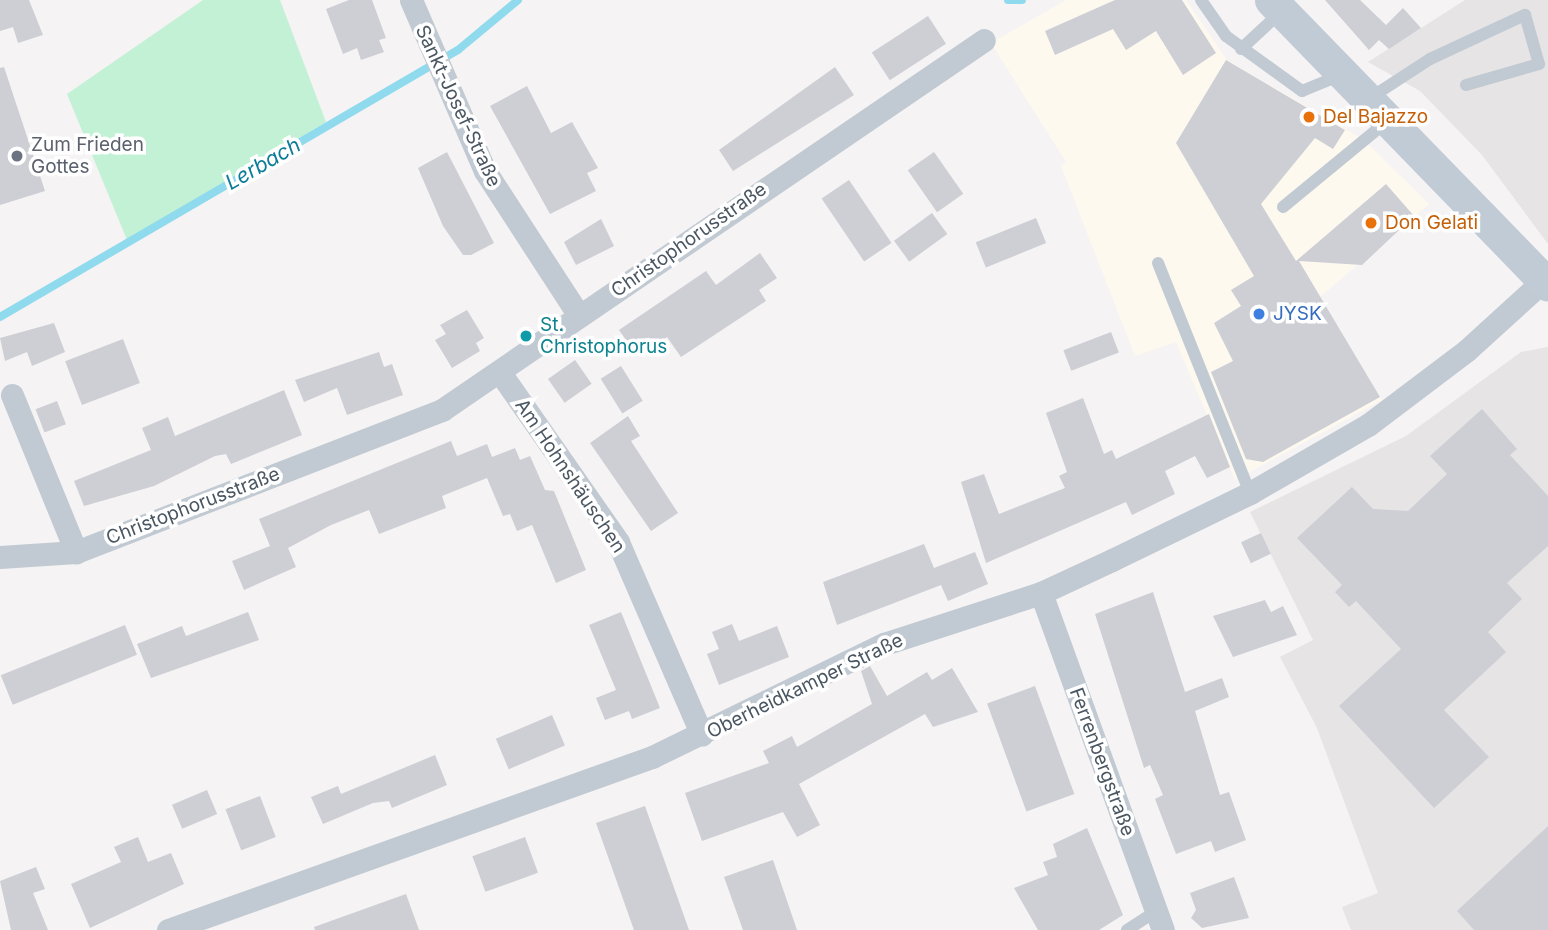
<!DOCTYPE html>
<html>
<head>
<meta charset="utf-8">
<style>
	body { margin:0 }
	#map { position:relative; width:1548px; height:930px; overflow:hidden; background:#f5f3f3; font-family:Inter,sans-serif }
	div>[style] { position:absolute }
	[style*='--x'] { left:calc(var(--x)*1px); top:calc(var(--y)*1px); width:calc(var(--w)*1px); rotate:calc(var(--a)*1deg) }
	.commercial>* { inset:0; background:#fdf9ef }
	.education>* { inset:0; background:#e6e4e5 }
	.green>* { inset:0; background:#c3f1d5 }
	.stream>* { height:8px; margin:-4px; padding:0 4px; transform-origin:4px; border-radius:4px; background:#90daee }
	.building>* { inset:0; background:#cdcfd5; transform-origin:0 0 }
	.service>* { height:12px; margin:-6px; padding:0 6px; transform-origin:6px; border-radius:6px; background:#c1cad2 }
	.minor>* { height:23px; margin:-11.5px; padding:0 11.5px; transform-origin:11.5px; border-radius:11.5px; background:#c1cad2 }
	.secondary>* { height:33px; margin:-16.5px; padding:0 16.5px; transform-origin:16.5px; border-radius:16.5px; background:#c1cbd6 }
	.dots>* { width:19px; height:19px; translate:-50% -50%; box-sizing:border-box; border:4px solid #fff; border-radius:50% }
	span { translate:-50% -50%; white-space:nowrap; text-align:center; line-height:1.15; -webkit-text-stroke:7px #fff; paint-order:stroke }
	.street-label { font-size:19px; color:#4a5661 }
	.food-label { font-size:19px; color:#c56008 }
	.left { translate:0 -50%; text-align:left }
	.worship-label { font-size:19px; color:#5b616d }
	.shop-label { font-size:19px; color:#366cbe }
	.culture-label { font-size:19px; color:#0d838f }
	.water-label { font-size:21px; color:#0c7c9b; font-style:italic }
</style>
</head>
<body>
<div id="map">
	<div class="commercial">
		<i style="clip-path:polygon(1066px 0,1186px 0,1227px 60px,1364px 140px,1429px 204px,1320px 297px,1382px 400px,1235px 480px,1176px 342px,1135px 356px,1061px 166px,1066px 162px,991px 43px)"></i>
	</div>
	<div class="education">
		<i style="clip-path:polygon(1465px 0,1548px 0,1548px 244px,1482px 155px,1420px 91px,1368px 62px)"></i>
		<i style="clip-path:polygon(1548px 347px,1548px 930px,1351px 930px,1342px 907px,1378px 893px,1317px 728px,1280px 657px,1313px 640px,1250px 512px,1406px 436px,1521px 352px)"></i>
	</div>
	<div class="green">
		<i style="clip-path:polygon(203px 0,280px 0,326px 122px,127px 240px,67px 94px)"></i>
	</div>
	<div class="stream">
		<i style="--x:1008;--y:0;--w:14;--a:0"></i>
		<i style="--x:0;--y:317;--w:530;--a:-30.24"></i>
		<i style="--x:458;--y:50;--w:78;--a:-39.8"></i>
	</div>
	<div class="building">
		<i style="clip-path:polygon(0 0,29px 0,43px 35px,18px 43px,13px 27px,0 31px)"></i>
		<i style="clip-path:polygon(349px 0,372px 0,386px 38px,379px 40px,384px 52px,361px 60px,357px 48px,343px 54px,326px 9px)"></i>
		<i style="clip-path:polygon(1115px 0,1182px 0,1216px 53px,1183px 75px,1156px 31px,1126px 50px,1113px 29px,1055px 55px,1045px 31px)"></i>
		<i style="clip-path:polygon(1325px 0,1360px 0,1386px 25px,1403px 8px,1421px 28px,1389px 49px,1379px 40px,1369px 50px)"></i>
		<i style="left:928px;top:16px;width:33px;height:67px;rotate:57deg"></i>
		<i style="clip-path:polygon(1226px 60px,1345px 130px,1333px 149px,1315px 138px,1261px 204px,1296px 261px,1386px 184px,1414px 216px,1362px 265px,1299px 261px,1380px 397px,1263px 462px,1246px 459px,1211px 372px,1233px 361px,1214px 323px,1241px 306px,1231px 290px,1254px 276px,1176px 143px)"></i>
		<i style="clip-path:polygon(4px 67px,45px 191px,0 205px,0 68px)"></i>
		<i style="clip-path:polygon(835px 67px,854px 95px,733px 171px,719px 150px)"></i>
		<i style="clip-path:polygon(527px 86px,551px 133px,572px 122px,598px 168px,587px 173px,596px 191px,550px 214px,490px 106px)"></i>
		<i style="clip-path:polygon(447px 152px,494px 243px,471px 255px,463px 255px,443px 226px,418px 168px)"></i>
		<i style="left:934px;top:152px;width:51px;height:32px;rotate:55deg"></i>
		<i style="left:849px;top:180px;width:76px;height:33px;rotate:56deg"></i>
		<i style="left:932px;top:213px;width:26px;height:47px;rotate:54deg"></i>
		<i style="left:1036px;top:218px;width:27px;height:65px;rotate:68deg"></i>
		<i style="clip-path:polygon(601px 219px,614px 246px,576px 265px,564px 242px)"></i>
		<i style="clip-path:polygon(760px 253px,777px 278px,759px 290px,766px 301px,681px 357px,667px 337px,638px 357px,619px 330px,706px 271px,716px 285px)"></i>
		<i style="clip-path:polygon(467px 310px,484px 338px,476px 343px,480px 351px,452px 368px,435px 340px,446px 334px,440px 325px)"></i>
		<i style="clip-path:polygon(54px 323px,65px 352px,32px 366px,27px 352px,5px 361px,0 338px)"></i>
		<i style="left:1111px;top:332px;width:22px;height:51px;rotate:69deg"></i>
		<i style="left:123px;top:339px;width:47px;height:62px;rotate:69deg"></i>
		<i style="clip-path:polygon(379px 352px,384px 367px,392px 364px,403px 395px,347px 415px,337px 388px,304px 402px,295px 380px)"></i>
		<i style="left:575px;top:360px;width:29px;height:33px;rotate:55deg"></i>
		<i style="left:621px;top:366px;width:41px;height:24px;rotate:58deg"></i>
		<i style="clip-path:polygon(284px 390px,302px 435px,231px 464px,226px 454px,215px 456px,154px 486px,84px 506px,74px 481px,151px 450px,142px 428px,168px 417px,175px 436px)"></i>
		<i style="clip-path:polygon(1083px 398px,1104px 454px,1112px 450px,1116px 459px,1209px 414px,1230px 467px,1207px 478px,1195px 456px,1165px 471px,1175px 494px,1132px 515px,1126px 502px,986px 563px,961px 482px,984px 474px,999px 514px,1065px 488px,1059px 476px,1067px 472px,1046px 413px)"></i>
		<i style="left:57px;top:401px;width:25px;height:23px;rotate:69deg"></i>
		<i style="clip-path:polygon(1482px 409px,1517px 449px,1510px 455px,1548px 496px,1548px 546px,1507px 583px,1522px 599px,1488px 632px,1506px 652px,1444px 710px,1489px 757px,1434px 808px,1339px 706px,1401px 649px,1356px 601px,1349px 607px,1335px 592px,1342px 585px,1297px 538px,1352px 487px,1373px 509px,1408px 511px,1447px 474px,1430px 456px)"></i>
		<i style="clip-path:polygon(628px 416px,640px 436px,631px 441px,678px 513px,651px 531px,590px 443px)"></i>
		<i style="clip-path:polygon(451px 441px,457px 456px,487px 444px,492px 457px,515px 448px,520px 460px,530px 456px,545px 490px,554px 491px,586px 570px,556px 583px,532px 525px,517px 531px,510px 514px,503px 516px,487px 478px,442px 496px,446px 508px,379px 534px,369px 510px,331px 525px,288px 548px,296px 567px,244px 590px,232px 561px,270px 546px,259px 519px)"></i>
		<i style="left:1261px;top:533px;width:23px;height:22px;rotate:65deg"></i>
		<i style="clip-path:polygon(924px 544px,934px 568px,975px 552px,988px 584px,948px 601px,941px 585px,837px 625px,823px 582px)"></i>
		<i style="clip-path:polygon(1153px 592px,1185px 692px,1222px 678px,1229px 697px,1195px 711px,1220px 795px,1229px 792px,1246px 840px,1215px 852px,1211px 841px,1176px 854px,1155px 799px,1163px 795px,1150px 765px,1144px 768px,1095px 614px)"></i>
		<i style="clip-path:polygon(1265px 600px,1271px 612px,1283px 606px,1297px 635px,1233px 657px,1213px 616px)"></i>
		<i style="clip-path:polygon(248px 612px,259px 640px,151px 678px,137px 644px,182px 626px,186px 636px)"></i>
		<i style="clip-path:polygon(621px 612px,660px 708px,632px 719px,629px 711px,605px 720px,596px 698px,616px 690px,589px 625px)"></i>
		<i style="clip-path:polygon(732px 624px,739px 641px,777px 626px,789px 657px,719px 685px,707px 654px,719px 649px,712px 632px)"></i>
		<i style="left:125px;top:625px;width:32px;height:134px;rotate:68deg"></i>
		<i style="clip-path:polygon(870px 666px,887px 696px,927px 672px,932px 680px,952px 668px,978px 712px,933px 727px,925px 714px,799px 784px,820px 825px,797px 837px,783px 812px,702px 841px,685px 793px,769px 763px,763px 751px,792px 736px,797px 747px,872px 704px,861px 671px)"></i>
		<i style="left:1035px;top:686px;width:115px;height:51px;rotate:70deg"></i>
		<i style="left:552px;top:715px;width:33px;height:61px;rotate:67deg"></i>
		<i style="clip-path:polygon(435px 755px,447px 785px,392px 808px,389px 801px,373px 803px,323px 824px,311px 797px,338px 786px,341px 794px)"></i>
		<i style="left:207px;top:790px;width:26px;height:38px;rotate:67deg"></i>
		<i style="left:260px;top:796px;width:44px;height:37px;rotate:69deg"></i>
		<i style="clip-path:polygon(645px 806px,689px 930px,634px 930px,596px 823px)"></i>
		<i style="clip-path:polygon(1548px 826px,1548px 930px,1474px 930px,1457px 911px)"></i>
		<i style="clip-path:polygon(1087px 828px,1123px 915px,1099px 930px,1038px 930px,1014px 888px,1048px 875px,1043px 862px,1057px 857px,1053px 844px)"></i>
		<i style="clip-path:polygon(138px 837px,148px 862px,171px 853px,184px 884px,90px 928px,71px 884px,121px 862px,114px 847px)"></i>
		<i style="left:525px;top:837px;width:38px;height:56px;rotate:70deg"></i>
		<i style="clip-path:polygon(773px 860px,797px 930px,743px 930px,724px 877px)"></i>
		<i style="clip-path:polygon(36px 867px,45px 889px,33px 893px,48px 930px,11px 930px,0 881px)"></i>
		<i style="clip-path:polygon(1234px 877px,1249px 918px,1202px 928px,1191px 918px,1196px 910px,1190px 893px)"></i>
		<i style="clip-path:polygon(406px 894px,419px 930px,315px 930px,314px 927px)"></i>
	</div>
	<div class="service">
		<i style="--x:1201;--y:0;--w:44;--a:55.2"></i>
		<i style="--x:1226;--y:36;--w:94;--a:35.9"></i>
		<i style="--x:1302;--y:91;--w:42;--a:-22.3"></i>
		<i style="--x:1241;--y:49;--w:56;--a:-42.8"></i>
		<i style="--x:1370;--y:98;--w:72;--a:-33"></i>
		<i style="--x:1430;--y:59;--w:105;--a:-24.9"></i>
		<i style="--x:1525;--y:15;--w:51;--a:74.1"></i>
		<i style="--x:1539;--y:64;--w:76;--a:164"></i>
		<i style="--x:1283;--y:207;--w:134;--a:-39.5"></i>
		<i style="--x:1158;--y:263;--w:248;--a:68.2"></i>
		<i style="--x:1127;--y:930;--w:35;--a:-33"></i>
	</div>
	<div class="minor">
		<i style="--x:411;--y:0;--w:186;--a:66.6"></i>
		<i style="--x:485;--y:171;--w:173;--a:57"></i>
		<i style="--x:501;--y:374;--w:205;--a:55.1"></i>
		<i style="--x:618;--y:542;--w:210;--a:66.5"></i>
		<i style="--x:12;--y:395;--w:170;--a:67.8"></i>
		<i style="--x:0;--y:557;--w:76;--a:-3.8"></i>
		<i style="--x:76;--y:552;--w:393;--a:-21.2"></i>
		<i style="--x:442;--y:410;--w:656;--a:-34.32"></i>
		<i style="--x:1041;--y:593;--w:358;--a:70.1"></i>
		<i style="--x:168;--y:930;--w:514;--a:-19.67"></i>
		<i style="--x:652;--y:757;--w:258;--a:-26"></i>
		<i style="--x:884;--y:644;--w:165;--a:-18"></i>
		<i style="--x:1041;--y:593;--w:78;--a:-24.9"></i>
		<i style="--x:1112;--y:560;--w:153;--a:-25.9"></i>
		<i style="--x:1250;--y:493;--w:136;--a:-30"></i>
		<i style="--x:1368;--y:425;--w:123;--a:-37.1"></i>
		<i style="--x:1466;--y:351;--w:105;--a:-42.3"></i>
	</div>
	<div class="secondary">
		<i style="--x:1271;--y:0;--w:397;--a:45.8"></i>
	</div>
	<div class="dots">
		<i style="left:1309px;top:117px;background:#e8710a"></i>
		<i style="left:17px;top:156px;background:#6b7280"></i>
		<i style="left:1371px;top:223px;background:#e8710a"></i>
		<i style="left:1259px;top:314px;background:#3f7fe0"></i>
		<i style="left:526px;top:336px;background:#0f9aa8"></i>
	</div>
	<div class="street-label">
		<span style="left:458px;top:106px;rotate:65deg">Sankt-Josef-Straße</span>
		<span style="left:689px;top:240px;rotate:-35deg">Christophorusstraße</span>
		<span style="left:570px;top:476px;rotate:56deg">Am Hohnshäuschen</span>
		<span style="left:193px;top:506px;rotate:-21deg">Christophorusstraße</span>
		<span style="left:805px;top:686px;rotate:-26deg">Oberheidkamper Straße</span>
		<span style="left:1102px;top:762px;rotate:70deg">Ferrenbergstraße</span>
	</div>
	<div class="food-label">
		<span class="left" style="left:1323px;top:117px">Del Bajazzo</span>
		<span class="left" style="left:1385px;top:223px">Don Gelati</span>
	</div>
	<div class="worship-label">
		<span class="left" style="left:31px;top:156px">Zum Frieden<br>Gottes</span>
	</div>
	<div class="shop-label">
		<span class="left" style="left:1273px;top:314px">JYSK</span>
	</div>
	<div class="culture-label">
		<span class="left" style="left:540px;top:336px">St.<br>Christophorus</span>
	</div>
	<div class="water-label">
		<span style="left:263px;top:164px;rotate:-30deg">Lerbach</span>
	</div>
</div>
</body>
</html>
